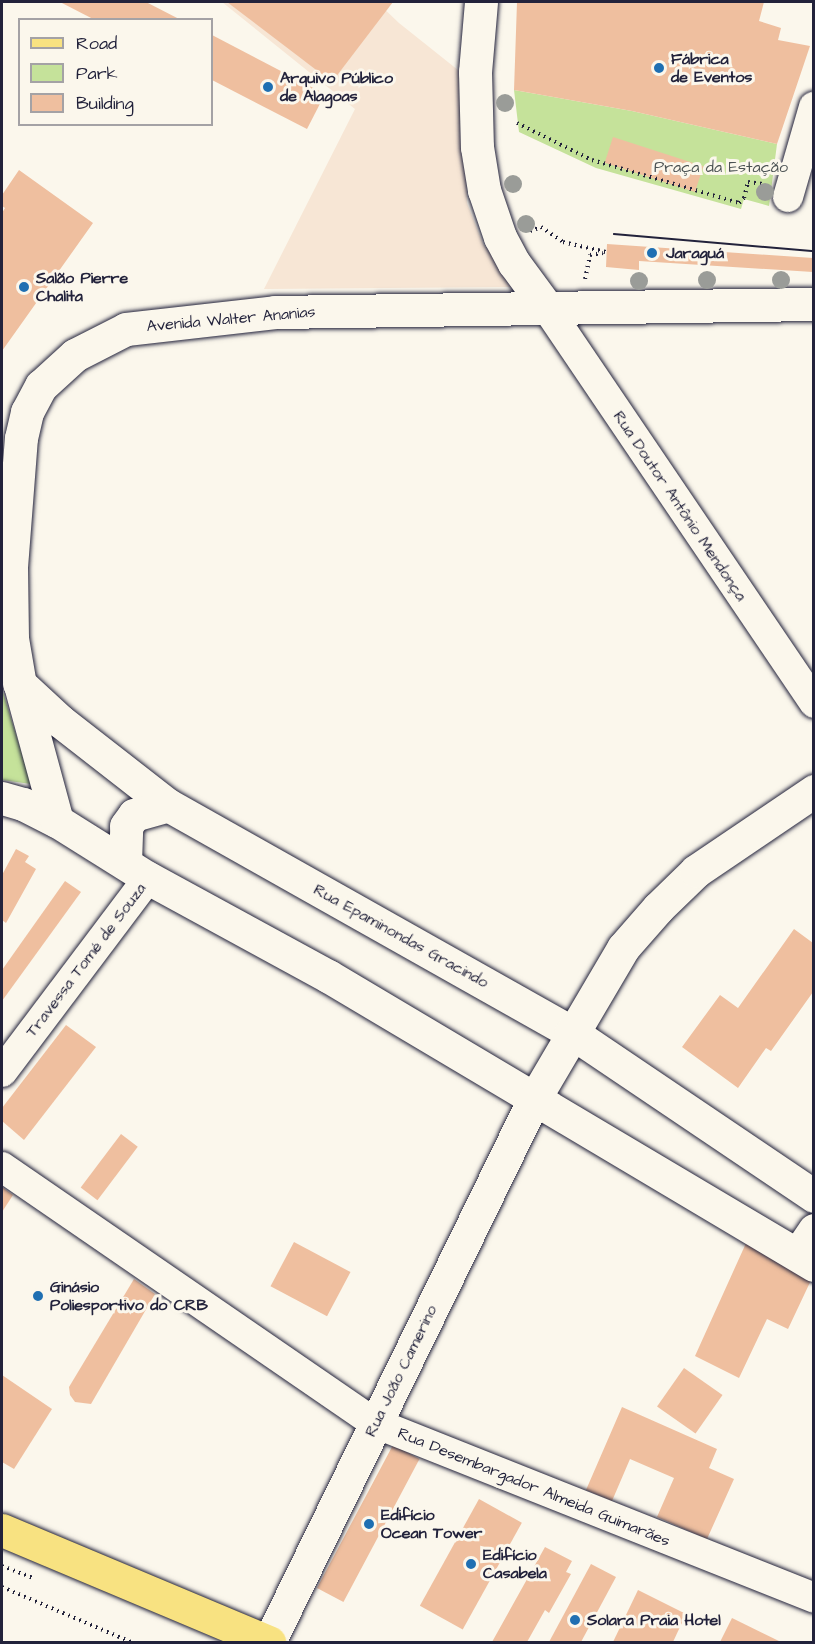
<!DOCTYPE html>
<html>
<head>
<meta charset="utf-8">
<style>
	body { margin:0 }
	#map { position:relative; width:815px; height:1644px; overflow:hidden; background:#fbf7ec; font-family:"Architects Daughter",sans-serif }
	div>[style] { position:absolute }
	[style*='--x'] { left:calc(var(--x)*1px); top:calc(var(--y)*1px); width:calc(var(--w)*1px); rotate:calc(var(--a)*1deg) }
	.built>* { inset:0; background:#f7e6d5 }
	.green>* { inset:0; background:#c5e29a }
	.building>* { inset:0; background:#efbf9f; transform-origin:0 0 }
	.path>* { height:4px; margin-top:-2px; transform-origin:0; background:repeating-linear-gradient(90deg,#22223b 0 1.5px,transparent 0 6px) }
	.roads { filter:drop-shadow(0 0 2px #22223b) drop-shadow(0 0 2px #22223b) }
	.street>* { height:30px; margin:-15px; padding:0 15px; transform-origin:15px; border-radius:15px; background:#fbf7ec }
	.secondary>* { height:33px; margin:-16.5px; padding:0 16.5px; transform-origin:16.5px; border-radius:16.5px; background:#fbf7ec }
	.primary>* { height:33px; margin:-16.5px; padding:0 16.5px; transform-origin:16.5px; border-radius:16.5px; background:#f8e281 }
	.tram>* { height:1.5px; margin:-0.75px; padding:0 0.75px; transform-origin:0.75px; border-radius:0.75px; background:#22223b }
	.trees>* { width:18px; height:18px; margin:-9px; border-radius:50%; background:#9a9c98 }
	.dots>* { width:16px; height:16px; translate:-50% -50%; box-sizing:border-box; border:3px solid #fbf7ec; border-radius:50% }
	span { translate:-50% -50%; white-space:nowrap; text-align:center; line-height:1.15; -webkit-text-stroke:6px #fbf7ec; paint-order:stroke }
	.poi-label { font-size:16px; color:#22223b; font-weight:700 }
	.left { translate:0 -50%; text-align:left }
	.park-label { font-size:16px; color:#4b5253 }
	.street-label { font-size:16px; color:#22223b }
	.frame { position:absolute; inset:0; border:3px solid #22223b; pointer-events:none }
	.legend { position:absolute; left:18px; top:18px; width:195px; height:108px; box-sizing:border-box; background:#fbf7ec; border:2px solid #a4a2a5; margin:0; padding:8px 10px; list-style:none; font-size:18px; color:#22223b }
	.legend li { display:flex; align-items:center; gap:12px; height:30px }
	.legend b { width:30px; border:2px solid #a4a2a5 }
</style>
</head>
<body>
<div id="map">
	<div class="built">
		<i style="clip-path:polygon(222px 2px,377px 2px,399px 23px,463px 74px,467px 203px,483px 244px,519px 287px,264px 289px,355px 109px)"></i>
	</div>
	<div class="green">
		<i style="clip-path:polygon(514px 90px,632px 111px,777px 144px,769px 206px,744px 199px,741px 209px,596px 168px,519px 132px)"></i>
		<i style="clip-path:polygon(2px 689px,3px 692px,31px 784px,2px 780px)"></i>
	</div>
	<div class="building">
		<i style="clip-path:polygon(60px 2px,146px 2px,181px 20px,95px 20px)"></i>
		<i style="clip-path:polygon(227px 2px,393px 2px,332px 82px)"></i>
		<i style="clip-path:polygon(517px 2px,764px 2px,759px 21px,781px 28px,778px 40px,810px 46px,777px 144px,632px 111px,514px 90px)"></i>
		<i style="clip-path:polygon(212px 35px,325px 94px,307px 129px,212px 80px)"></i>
		<i style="left:613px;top:137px;width:95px;height:27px;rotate:18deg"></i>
		<i style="clip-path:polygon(19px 170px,93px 223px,2px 351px,2px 213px,5px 208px,2px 206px,2px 195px)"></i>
		<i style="clip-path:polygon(607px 244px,813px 258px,813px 272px,639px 261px,639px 270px,606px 267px)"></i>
		<i style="clip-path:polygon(16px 849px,29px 856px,25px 862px,36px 869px,6px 923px,2px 920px,2px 875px)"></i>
		<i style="clip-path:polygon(65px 881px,81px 892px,2px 1001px,2px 970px)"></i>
		<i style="clip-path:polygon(794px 929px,813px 943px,813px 992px,771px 1051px,766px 1048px,738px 1088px,682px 1047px,720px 995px,738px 1008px)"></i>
		<i style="clip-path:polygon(66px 1025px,96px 1047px,24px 1140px,2px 1121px,2px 1108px)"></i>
		<i style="left:121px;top:1134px;width:21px;height:67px;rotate:37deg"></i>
		<i style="clip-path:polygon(2px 1187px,13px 1195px,2px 1212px)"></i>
		<i style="clip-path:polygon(747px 1241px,813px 1276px,788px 1329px,767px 1319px,739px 1378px,695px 1356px)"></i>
		<i style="left:294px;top:1242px;width:64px;height:50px;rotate:28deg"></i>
		<i style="clip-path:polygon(134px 1279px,155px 1294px,91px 1404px,75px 1402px,70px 1395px,69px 1387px)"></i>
		<i style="left:684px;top:1368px;width:47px;height:47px;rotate:35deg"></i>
		<i style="clip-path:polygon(2px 1375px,52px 1409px,14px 1469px,2px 1462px)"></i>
		<i style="clip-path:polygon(622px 1407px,717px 1449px,709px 1468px,734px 1479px,707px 1539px,657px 1517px,674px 1478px,630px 1459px,612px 1501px,586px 1490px)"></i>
		<i style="left:393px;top:1445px;width:30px;height:162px;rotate:28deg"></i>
		<i style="left:479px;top:1499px;width:49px;height:122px;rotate:29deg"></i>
		<i style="clip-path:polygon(545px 1547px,572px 1561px,566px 1572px,571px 1574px,549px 1613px,545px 1610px,527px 1642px,492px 1642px)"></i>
		<i style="clip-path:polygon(591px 1564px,616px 1577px,581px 1642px,549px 1642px)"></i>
		<i style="clip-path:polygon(638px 1590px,686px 1614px,673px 1642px,613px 1642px)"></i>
		<i style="clip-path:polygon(732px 1618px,781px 1642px,720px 1642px)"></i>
	</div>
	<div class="path">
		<i style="--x:517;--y:123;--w:84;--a:26.3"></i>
		<i style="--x:592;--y:160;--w:153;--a:16.3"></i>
		<i style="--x:739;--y:203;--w:7;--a:-45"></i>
		<i style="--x:744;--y:198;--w:16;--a:-76"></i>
		<i style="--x:748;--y:182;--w:15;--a:8"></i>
		<i style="--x:530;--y:231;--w:12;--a:-20"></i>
		<i style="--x:541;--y:227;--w:27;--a:34"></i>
		<i style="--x:563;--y:242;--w:44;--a:13.1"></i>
		<i style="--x:585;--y:279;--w:25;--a:-78"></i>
		<i style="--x:590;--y:255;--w:13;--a:-9"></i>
		<i style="--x:2;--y:1566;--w:34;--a:21"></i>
		<i style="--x:2;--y:1587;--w:140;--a:23.1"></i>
	</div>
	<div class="roads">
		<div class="street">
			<i style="--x:788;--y:197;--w:94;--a:-73.9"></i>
			<i style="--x:547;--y:308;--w:477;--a:55.9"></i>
			<i style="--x:2;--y:1072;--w:243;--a:-53"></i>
			<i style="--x:2;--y:1167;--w:452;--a:34.5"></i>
			<i style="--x:375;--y:1423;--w:473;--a:21.7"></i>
		</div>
		<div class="secondary">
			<i style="--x:481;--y:2;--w:70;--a:94.9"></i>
			<i style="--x:475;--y:72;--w:75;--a:88.5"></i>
			<i style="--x:477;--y:147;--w:44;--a:80.8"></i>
			<i style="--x:484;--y:190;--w:50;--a:71.2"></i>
			<i style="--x:500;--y:237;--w:30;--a:62"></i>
			<i style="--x:514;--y:263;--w:56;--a:53.7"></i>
			<i style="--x:19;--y:683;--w:56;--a:42.8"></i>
			<i style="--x:60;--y:721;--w:137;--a:37.9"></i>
			<i style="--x:168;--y:805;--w:463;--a:29.4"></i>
			<i style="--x:571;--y:1032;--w:293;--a:34"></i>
			<i style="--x:2;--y:798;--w:22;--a:16"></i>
			<i style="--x:23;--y:804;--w:38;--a:27"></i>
			<i style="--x:57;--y:821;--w:107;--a:32.1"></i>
			<i style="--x:148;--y:878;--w:205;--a:28.6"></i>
			<i style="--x:328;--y:976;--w:565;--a:30.74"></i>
			<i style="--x:57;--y:821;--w:141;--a:-105.2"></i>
			<i style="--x:20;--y:685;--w:48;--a:-99.7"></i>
			<i style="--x:12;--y:638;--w:71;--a:-90.8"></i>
			<i style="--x:11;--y:567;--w:129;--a:-85.6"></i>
			<i style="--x:21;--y:438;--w:27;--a:-77"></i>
			<i style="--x:27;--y:412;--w:30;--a:-62"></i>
			<i style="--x:41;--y:386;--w:46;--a:-42.4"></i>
			<i style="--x:75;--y:355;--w:57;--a:-27"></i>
			<i style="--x:126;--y:329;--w:150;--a:-6.5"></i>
			<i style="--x:275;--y:312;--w:539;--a:-0.85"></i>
			<i style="--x:125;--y:863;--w:37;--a:-88"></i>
			<i style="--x:126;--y:826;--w:14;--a:-54"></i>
			<i style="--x:134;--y:815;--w:35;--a:-16"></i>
			<i style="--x:798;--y:1254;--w:29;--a:-56"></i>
			<i style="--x:269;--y:1642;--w:602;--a:-63.99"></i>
			<i style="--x:533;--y:1101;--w:178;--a:-59.5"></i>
			<i style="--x:623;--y:948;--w:53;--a:-48.8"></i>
			<i style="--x:658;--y:908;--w:53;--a:-44.2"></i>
			<i style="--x:696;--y:871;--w:143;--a:-34.1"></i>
		</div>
		<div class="primary">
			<i style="--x:2;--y:1530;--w:290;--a:22.8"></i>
		</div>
	</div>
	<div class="tram">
		<i style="--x:614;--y:234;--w:201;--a:4.9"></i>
	</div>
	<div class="trees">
		<i style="left:505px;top:103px"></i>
		<i style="left:513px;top:184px"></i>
		<i style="left:765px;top:192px"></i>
		<i style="left:526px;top:224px"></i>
		<i style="left:707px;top:280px"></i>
		<i style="left:781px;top:280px"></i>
		<i style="left:639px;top:281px"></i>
	</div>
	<div class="dots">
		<i style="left:659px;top:68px;background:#1f6fb2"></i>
		<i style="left:268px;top:87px;background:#1f6fb2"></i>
		<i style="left:652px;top:253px;background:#1f6fb2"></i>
		<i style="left:24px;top:287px;background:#1f6fb2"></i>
		<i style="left:38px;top:1296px;background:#1f6fb2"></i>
		<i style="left:369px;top:1524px;background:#1f6fb2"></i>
		<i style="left:471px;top:1564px;background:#1f6fb2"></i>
		<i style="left:575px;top:1620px;background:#1f6fb2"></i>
	</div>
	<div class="poi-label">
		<span class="left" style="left:671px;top:68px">Fábrica<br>de Eventos</span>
		<span class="left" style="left:280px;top:87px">Arquivo Público<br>de Alagoas</span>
		<span class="left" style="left:666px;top:253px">Jaraguá</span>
		<span class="left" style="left:36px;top:287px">Salão Pierre<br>Chalita</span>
		<span class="left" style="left:50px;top:1296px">Ginásio<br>Poliesportivo do CRB</span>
		<span class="left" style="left:381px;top:1524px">Edifício<br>Ocean Tower</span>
		<span class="left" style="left:483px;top:1564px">Edifício<br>Casabela</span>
		<span class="left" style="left:587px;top:1620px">Solara Praia Hotel</span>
	</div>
	<div class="park-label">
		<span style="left:721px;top:167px">Praça da Estação</span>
	</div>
	<div class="street-label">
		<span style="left:231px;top:319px;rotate:-5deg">Avenida Walter Ananias</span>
		<span style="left:680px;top:506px;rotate:56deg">Rua Doutor Antônio Mendonça</span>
		<span style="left:401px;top:936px;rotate:29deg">Rua Epaminondas Gracindo</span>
		<span style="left:86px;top:960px;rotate:-53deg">Travessa Tomé de Souza</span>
		<span style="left:401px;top:1371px;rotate:-64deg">Rua João Camerino</span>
		<span style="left:534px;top:1487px;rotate:22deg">Rua Desembargador Almeida Guimarães</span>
	</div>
	<div class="frame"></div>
	<ul class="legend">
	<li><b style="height:8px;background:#f8e281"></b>Road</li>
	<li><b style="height:16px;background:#c5e29a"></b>Park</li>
	<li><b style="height:16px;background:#efbf9f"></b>Building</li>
	</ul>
</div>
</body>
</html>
